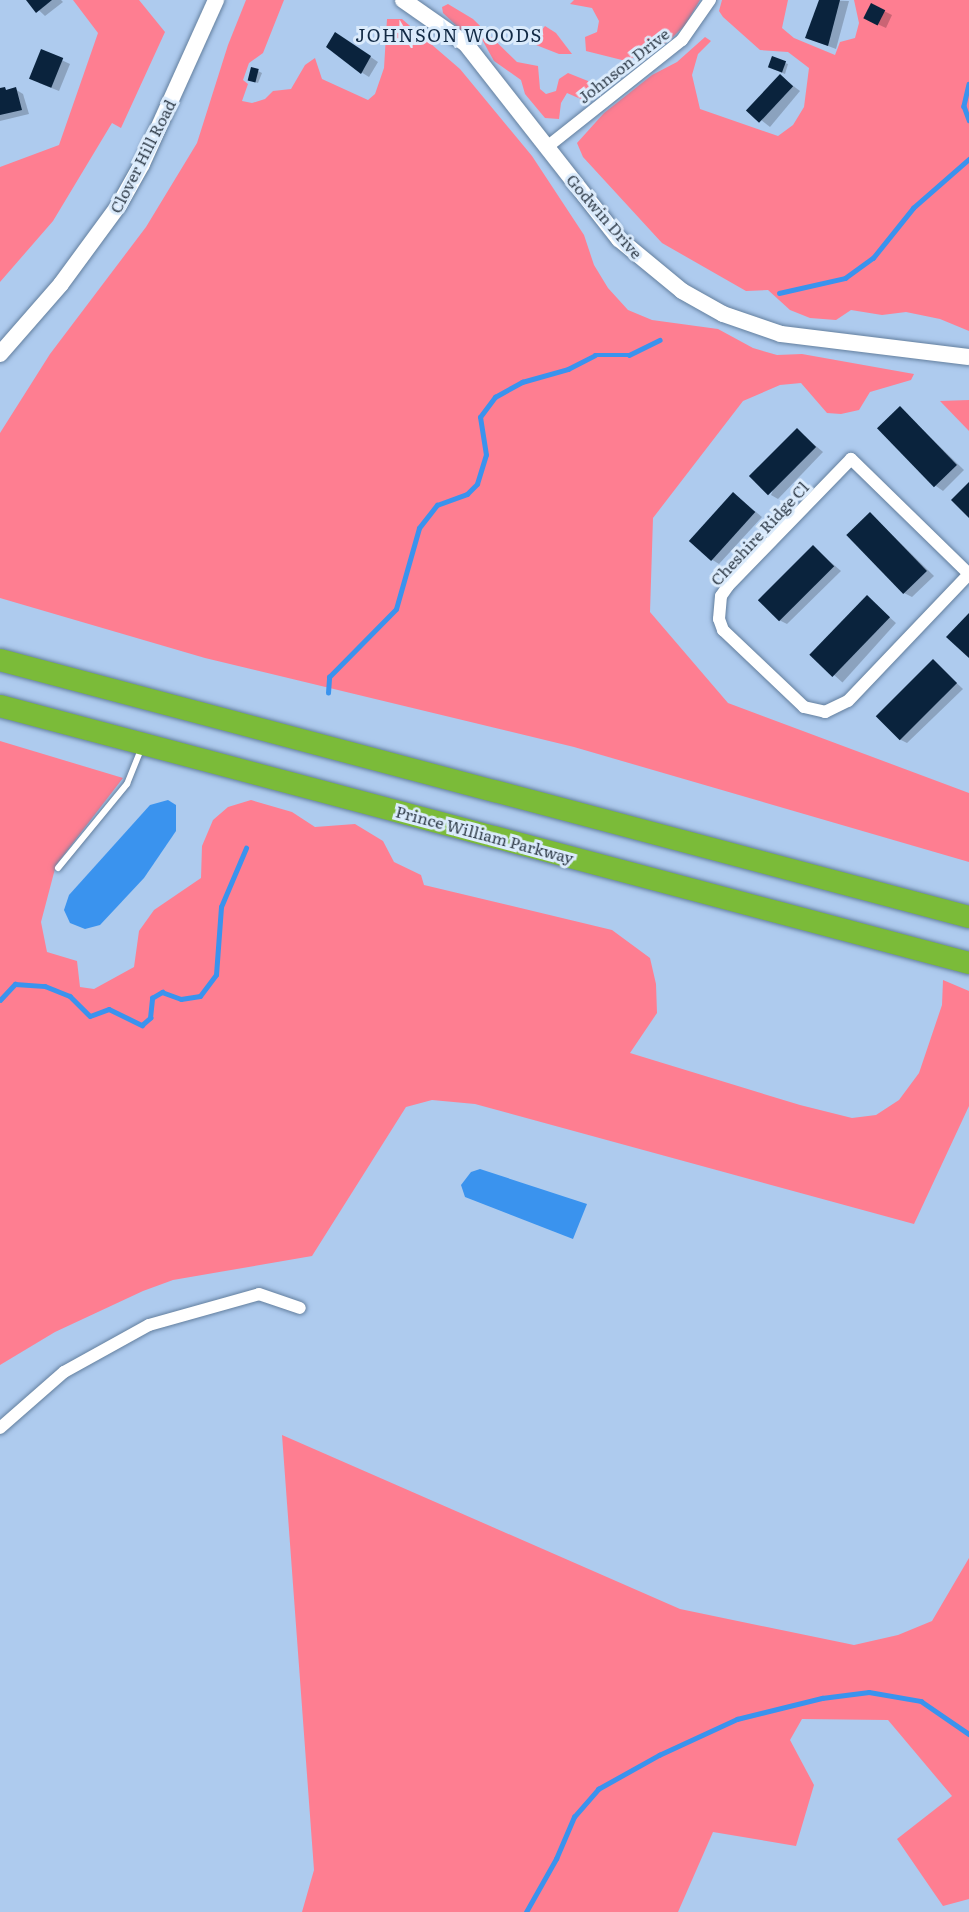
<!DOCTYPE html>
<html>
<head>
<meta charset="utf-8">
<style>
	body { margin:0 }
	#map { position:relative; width:969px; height:1912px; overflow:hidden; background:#aecbee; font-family:Literata,serif }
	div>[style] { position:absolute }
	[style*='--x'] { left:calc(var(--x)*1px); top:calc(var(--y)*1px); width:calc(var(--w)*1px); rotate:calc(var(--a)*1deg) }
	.green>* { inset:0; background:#fe7e91 }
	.water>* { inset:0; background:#3a93ee }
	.shadow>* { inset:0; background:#0003; transform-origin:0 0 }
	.stream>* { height:4.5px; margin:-2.25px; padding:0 2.25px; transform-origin:2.25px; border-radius:2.25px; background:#3a93ee }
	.building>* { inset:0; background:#0a233d; transform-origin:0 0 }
	.roads { filter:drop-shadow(0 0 2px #637f9e) drop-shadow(0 0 2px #637f9e) }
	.lane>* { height:6px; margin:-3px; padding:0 3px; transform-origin:3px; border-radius:3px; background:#fff }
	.street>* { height:12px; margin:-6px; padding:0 6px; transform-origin:6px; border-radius:6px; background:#fff }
	.secondary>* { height:16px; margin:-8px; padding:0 8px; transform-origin:8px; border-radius:8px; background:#fff }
	.highway>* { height:22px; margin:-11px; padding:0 11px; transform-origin:11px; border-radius:11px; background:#7bbb39 }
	span { translate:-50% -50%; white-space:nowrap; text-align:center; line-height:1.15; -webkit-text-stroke:6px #dbebfc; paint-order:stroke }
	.street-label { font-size:16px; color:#323e4b }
	.neighbourhood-label { font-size:18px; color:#122a45; letter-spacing:1.5px }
</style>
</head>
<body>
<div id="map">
	<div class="green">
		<i style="clip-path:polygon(73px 0,139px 0,165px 32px,121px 128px,112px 123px,53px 221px,0 282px,0 167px,59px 145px,98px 33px)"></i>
		<i style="clip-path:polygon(246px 0,284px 0,263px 53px,249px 63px,243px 80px,248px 84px,242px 101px,252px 103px,265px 99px,273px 91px,291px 89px,305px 65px,315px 58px,322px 79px,368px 100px,375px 94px,384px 68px,387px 19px,402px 19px,460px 69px,532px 156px,584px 235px,594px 265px,608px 288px,628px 310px,652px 320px,718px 329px,753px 348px,777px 355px,802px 354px,914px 374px,911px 380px,870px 392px,859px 410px,841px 414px,827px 413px,801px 383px,780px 385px,743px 401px,653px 518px,650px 612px,728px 703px,969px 793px,969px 862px,574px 747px,205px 658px,0 598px,0 433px,50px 354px,146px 227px,197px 143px,228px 45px)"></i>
		<i style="clip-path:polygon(574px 0,700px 0,685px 25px,669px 41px,626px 61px,586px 51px,585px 37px,597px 32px,599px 21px,592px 8px,570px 4px)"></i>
		<i style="clip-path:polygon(722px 0,788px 0,782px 28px,794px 38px,835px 55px,840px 42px,855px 38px,859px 23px,854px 0,969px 0,969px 331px,940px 319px,906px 312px,882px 315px,851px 310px,836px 320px,810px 318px,790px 310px,768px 290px,746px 291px,662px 243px,583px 157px,577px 143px,604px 113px,652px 75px,677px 62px,705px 37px,711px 41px,698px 54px,692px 75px,700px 109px,778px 136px,793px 125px,804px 107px,809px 68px,788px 52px,760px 50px,723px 17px,719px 11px)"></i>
		<i style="clip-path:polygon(448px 4px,473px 19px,517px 62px,538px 66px,540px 89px,546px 94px,556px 91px,559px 79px,568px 73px,588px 81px,591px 97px,583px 100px,567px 93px,561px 103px,559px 119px,545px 118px,525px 94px,521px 80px,494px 61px,479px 34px,463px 32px,443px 13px,442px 7px)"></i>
		<i style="clip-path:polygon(545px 26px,556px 33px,572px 54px,559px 54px,531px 43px)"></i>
		<i style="clip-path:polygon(969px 400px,969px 431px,940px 401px)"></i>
		<i style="clip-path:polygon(0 741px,123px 778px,56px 865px,41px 922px,47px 952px,77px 961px,80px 987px,94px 989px,134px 967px,139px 931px,154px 910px,201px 878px,202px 846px,213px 820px,228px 807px,251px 800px,292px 812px,315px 827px,355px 824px,383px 841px,394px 862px,421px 875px,424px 885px,612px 930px,650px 958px,656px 984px,657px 1013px,630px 1053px,800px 1105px,852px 1118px,876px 1115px,899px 1100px,919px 1073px,942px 1005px,943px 980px,969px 991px,969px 1106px,914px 1224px,475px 1104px,432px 1100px,406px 1107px,312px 1256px,173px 1280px,143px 1291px,55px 1332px,0 1365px)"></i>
		<i style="clip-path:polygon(282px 1435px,680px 1609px,854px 1645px,898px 1635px,932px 1621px,969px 1558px,969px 1899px,943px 1906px,897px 1839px,952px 1796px,888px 1720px,802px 1719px,790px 1740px,814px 1785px,796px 1846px,713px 1832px,678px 1912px,302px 1912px,314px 1870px)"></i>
	</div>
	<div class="water">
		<i style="clip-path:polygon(168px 800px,176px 805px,176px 831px,144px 878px,100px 925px,85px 929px,70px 923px,64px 910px,69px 895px,150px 805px)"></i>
		<i style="clip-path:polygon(480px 1169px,587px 1204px,573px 1239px,465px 1197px,461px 1185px,471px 1172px)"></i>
	</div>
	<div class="shadow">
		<i style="clip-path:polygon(28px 0,61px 0,63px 2px,45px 16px)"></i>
		<i style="clip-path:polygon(820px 0,849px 1px,836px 49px,807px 38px)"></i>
		<i style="clip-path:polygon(872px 5px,892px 15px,886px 28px,873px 22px)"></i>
		<i style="clip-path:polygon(343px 38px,378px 62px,369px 77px,361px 72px)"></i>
		<i style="clip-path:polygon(42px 51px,70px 64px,59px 91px,39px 83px)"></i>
		<i style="clip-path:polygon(785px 63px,788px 64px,785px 74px,773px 69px)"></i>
		<i style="clip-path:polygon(258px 71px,262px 73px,258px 83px,252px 81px)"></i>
		<i style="clip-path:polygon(780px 76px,800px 91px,770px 127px,748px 110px)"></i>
		<i style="clip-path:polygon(15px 89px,23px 94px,29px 114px,0 121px,0 91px)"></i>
		<i style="clip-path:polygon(900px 408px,964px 470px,943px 491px,936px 486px)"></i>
		<i style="clip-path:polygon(797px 430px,823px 452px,778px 499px,771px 495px)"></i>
		<i style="clip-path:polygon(734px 494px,762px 517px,719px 564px,711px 559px)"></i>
		<i style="clip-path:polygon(871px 514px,934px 576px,912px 597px,904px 593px)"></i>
		<i style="clip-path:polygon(813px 547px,841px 571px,787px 624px,779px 620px)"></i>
		<i style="left:867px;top:597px;width:39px;height:80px;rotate:42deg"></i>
		<i style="clip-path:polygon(933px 661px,963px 689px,907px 743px,899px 739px)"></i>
	</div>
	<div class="stream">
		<i style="--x:969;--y:84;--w:23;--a:103"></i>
		<i style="--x:964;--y:106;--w:15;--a:70"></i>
		<i style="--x:779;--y:293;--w:68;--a:-12.8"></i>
		<i style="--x:845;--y:278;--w:34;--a:-36"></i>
		<i style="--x:873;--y:258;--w:64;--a:-51.3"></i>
		<i style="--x:913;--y:208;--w:74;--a:-41.2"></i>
		<i style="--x:328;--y:693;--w:16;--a:-86"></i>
		<i style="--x:329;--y:677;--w:95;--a:-45.4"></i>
		<i style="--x:396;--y:609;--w:84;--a:-74.1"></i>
		<i style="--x:419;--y:528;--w:29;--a:-52"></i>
		<i style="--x:437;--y:505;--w:32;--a:-20"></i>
		<i style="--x:467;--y:494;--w:14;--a:-45"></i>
		<i style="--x:477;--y:484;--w:30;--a:-73"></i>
		<i style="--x:486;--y:455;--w:38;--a:-99"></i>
		<i style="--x:480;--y:417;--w:25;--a:-53"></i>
		<i style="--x:495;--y:397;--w:31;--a:-29"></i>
		<i style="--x:522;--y:382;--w:48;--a:-15.8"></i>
		<i style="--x:568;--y:369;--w:30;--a:-27"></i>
		<i style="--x:595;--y:355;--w:34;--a:0"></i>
		<i style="--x:629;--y:355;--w:34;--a:-26"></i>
		<i style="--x:0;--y:1000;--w:22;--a:-47"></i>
		<i style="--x:15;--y:984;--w:30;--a:4"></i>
		<i style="--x:45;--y:986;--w:27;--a:22"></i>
		<i style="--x:70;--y:996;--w:28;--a:45"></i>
		<i style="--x:90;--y:1016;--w:20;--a:-20"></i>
		<i style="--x:109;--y:1009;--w:37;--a:26"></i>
		<i style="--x:142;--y:1025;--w:11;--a:-41"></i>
		<i style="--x:150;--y:1018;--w:20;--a:-84"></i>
		<i style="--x:152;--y:998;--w:12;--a:-31"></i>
		<i style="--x:162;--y:992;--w:20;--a:20"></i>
		<i style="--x:181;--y:999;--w:19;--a:-9"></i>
		<i style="--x:200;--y:996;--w:26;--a:-53"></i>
		<i style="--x:216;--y:975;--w:68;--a:-85.8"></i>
		<i style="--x:221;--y:907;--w:64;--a:-67"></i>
		<i style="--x:526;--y:1912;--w:61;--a:-60.5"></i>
		<i style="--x:556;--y:1859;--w:46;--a:-66.8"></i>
		<i style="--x:574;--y:1817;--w:37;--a:-49"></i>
		<i style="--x:598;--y:1789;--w:70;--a:-29.1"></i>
		<i style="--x:659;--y:1755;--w:86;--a:-24.8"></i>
		<i style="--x:737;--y:1719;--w:88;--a:-13.9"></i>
		<i style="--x:822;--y:1698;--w:47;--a:-7.3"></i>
		<i style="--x:869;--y:1692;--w:53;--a:9.8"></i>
		<i style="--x:921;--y:1701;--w:58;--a:34.5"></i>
	</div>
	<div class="building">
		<i style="clip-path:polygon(26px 0,52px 0,36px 13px)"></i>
		<i style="clip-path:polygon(819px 0,840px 0,828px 46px,805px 38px)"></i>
		<i style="left:871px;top:3px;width:16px;height:17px;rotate:27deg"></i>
		<i style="clip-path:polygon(335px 32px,371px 56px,361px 74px,326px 47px)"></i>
		<i style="left:41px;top:49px;width:24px;height:32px;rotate:22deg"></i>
		<i style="left:772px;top:56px;width:15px;height:12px;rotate:20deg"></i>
		<i style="left:251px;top:67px;width:8px;height:14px;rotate:14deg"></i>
		<i style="left:780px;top:74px;width:18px;height:50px;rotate:43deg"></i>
		<i style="clip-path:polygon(5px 87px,6px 90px,16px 87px,22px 110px,0 115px,0 88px)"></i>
		<i style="left:900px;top:406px;width:82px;height:32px;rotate:46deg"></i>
		<i style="left:797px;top:428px;width:27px;height:68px;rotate:45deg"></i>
		<i style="clip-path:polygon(969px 482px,969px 518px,951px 500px)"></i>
		<i style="left:733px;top:492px;width:30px;height:66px;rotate:42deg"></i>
		<i style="left:870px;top:512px;width:82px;height:33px;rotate:46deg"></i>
		<i style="left:813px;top:545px;width:30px;height:78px;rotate:45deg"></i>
		<i style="left:867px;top:595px;width:32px;height:83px;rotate:44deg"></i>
		<i style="clip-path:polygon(969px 613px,969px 658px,946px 637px)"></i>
		<i style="left:933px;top:659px;width:34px;height:81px;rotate:45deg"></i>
	</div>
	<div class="roads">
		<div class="lane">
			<i style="--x:58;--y:868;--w:109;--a:-50.6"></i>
			<i style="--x:127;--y:784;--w:40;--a:-68"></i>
		</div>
		<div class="street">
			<i style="--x:547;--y:147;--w:172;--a:-38.4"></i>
			<i style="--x:682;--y:40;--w:49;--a:-55"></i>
			<i style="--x:969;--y:574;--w:165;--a:-135.7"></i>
			<i style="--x:851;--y:459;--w:177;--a:134.1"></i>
			<i style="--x:728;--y:586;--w:12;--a:125"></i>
			<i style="--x:721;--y:596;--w:23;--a:95"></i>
			<i style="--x:719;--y:619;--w:12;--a:70"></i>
			<i style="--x:723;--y:630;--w:112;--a:43.5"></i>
			<i style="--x:804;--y:707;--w:22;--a:13"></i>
			<i style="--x:825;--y:712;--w:25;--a:-26"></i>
			<i style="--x:848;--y:701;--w:175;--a:-46.4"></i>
			<i style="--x:0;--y:1428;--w:85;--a:-41.2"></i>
			<i style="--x:64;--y:1372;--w:97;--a:-28.9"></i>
			<i style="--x:149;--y:1325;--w:114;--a:-15.7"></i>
			<i style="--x:259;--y:1294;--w:43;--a:18.9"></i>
		</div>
		<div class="secondary">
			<i style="--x:403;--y:0;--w:77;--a:34.9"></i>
			<i style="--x:466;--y:44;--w:248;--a:51.9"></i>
			<i style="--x:619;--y:239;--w:82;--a:39.5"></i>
			<i style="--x:682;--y:291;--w:47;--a:29.3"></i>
			<i style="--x:723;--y:314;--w:61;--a:19"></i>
			<i style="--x:781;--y:334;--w:189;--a:7"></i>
			<i style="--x:0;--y:354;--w:93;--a:-48.9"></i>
			<i style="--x:61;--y:284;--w:98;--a:-53.7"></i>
			<i style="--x:119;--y:205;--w:47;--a:-60.7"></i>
			<i style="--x:142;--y:164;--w:180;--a:-65.7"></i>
		</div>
		<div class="highway">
			<i style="--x:0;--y:660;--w:1003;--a:14.85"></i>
			<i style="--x:0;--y:706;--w:1003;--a:14.85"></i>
		</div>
	</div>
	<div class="street-label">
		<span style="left:623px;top:65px;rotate:-38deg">Johnson Drive</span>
		<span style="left:142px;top:156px;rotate:-63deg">Clover Hill Road</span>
		<span style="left:605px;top:216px;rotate:49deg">Godwin Drive</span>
		<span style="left:759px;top:533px;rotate:-47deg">Cheshire Ridge Cl</span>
		<span style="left:485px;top:834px;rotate:15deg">Prince William Parkway</span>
	</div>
	<div class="neighbourhood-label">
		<span style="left:449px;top:35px">JOHNSON WOODS</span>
	</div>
</div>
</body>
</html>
